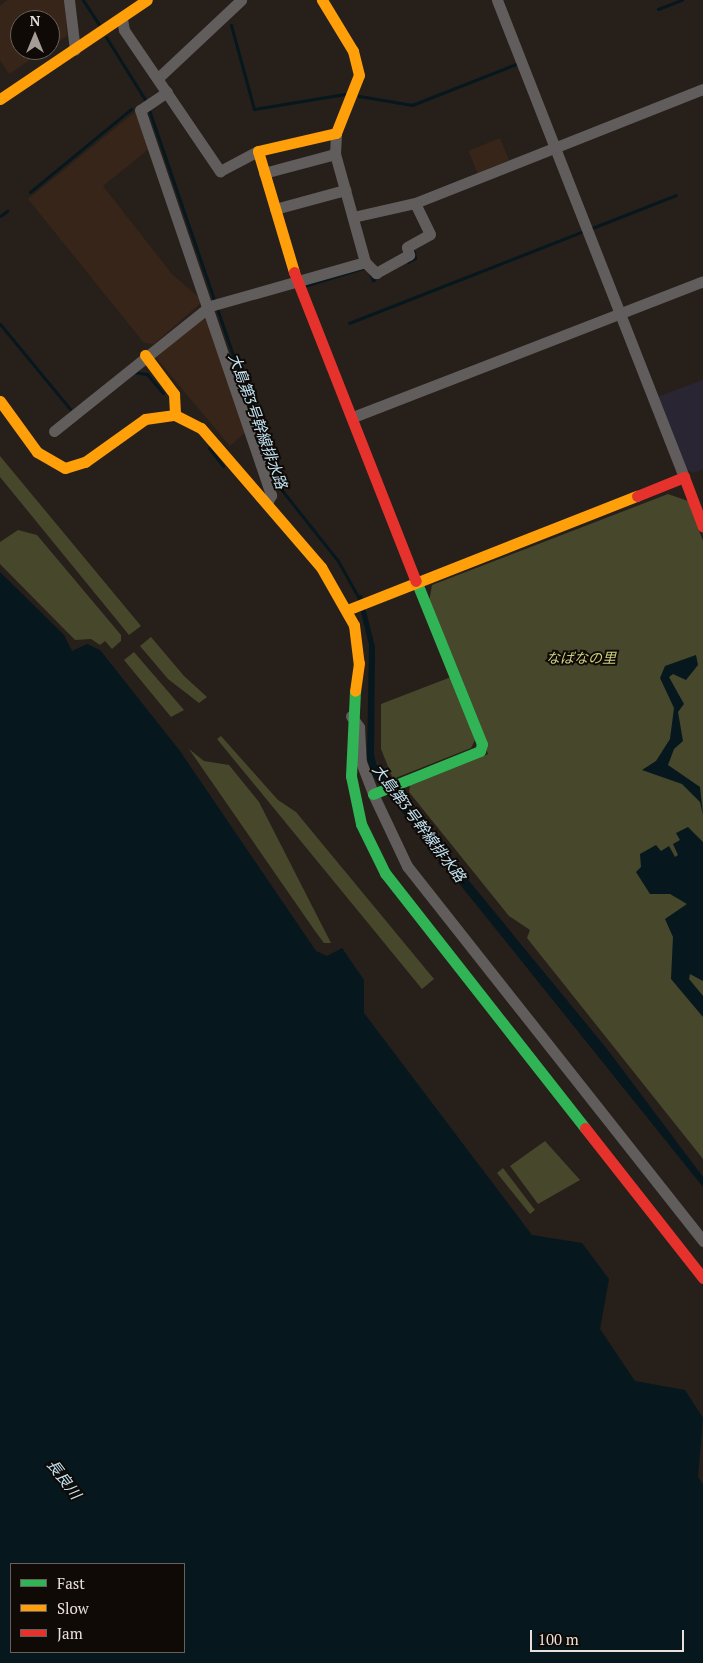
<!DOCTYPE html>
<html>
<head>
<meta charset="utf-8">
<style>
	body { margin:0 }
	#map { position:relative; width:703px; height:1663px; overflow:hidden; background:#271f1a; font-family:"PT Serif","Noto Sans JP",serif }
	div>[style] { position:absolute }
	[style*='--x'] { left:calc(var(--x)*1px); top:calc(var(--y)*1px); width:calc(var(--w)*1px); rotate:calc(var(--a)*1deg) }
	.commercial>* { inset:0; background:#2a2532 }
	.built>* { inset:0; background:#372519; transform-origin:0 0 }
	.green>* { inset:0; background:#46472b }
	.water>* { inset:0; background:#06171e }
	.stream>* { height:3px; margin:-1.5px; padding:0 1.5px; transform-origin:1.5px; border-radius:1.5px; background:#06171e }
	.street>* { height:11px; margin:-5.5px; padding:0 5.5px; transform-origin:5.5px; border-radius:5.5px; background:#615d5c }
	.fast>* { height:11px; margin:-5.5px; padding:0 5.5px; transform-origin:5.5px; border-radius:5.5px; background:#30b455 }
	.slow>* { height:11px; margin:-5.5px; padding:0 5.5px; transform-origin:5.5px; border-radius:5.5px; background:#ff9f0a }
	.jam>* { height:11px; margin:-5.5px; padding:0 5.5px; transform-origin:5.5px; border-radius:5.5px; background:#e5322d }
	span { translate:-50% -50%; white-space:nowrap; text-align:center; line-height:1.15; -webkit-text-stroke:4px #100a06; paint-order:stroke }
	.park-label { font-size:14px; color:#ccd07b; font-style:italic }
	.water-label { font-size:15px; color:#c1e5f5; font-style:italic }
	.legend { position:absolute; left:10px; top:1563px; width:175px; height:90px; box-sizing:border-box; background:#100a06; border:1px solid #67605b; margin:0; padding:6px 9px; list-style:none; font-size:15px; color:#eae0da }
	.legend li { display:flex; align-items:center; gap:10px; height:25px }
	.legend b { width:25px; border:1px solid #67605b }
	.north { position:absolute; left:10px; top:10px; width:50px; height:50px; box-sizing:border-box; background:#100a06; border:1px solid #67605b; border-radius:50%; rotate:0deg; font-size:14px; font-weight:700; line-height:20px; text-align:center; color:#eae0da }
	.north::after { content:''; display:block; margin:auto; width:18px; height:22px; background:#a69c97; clip-path:polygon(50% 0,100% 100%,50% 72%,0 100%) }
	.scale { position:absolute; left:530px; top:1630px; width:154px; height:22px; box-sizing:border-box; border:2px solid #eae0da; border-top:0; padding-left:6px; font-size:15px; line-height:18px; white-space:nowrap; color:#eae0da; -webkit-text-stroke:4px #100a06; paint-order:stroke }
</style>
</head>
<body>
<div id="map">
	<div class="commercial">
		<i style="clip-path:polygon(703px 380px,703px 469px,693px 473px,684px 467px,657px 397px)"></i>
	</div>
	<div class="built">
		<i style="clip-path:polygon(7px 0,65px 0,67px 36px,50px 47px,50px 20px,20px 20px,20px 50px,45px 50px,9px 74px,0 60px,0 6px)"></i>
		<i style="clip-path:polygon(135px 112px,150px 148px,103px 186px,172px 274px,203px 301px,154px 344px,144px 343px,28px 199px)"></i>
		<i style="left:500px;top:138px;width:24px;height:34px;rotate:68deg"></i>
		<i style="clip-path:polygon(205px 315px,247px 431px,230px 446px,156px 358px)"></i>
	</div>
	<div class="green">
		<i style="clip-path:polygon(0 456px,141px 626px,129px 635px,0 477px)"></i>
		<i style="clip-path:polygon(668px 494px,688px 501px,703px 541px,703px 1159px,527px 938px,530px 930px,509px 916px,409px 792px,410px 785px,488px 754px,429px 602px,432px 585px)"></i>
		<i style="clip-path:polygon(18px 530px,37px 535px,121px 635px,121px 641px,112px 649px,105px 641px,100px 645px,91px 639px,75px 640px,0 564px,0 542px)"></i>
		<i style="clip-path:polygon(151px 637px,184px 676px,207px 697px,199px 703px,168px 679px,140px 646px)"></i>
		<i style="clip-path:polygon(134px 652px,184px 710px,171px 717px,124px 660px)"></i>
		<i style="clip-path:polygon(451px 677px,475px 740px,471px 748px,393px 779px,381px 749px,381px 704px)"></i>
		<i style="clip-path:polygon(221px 736px,278px 800px,296px 812px,434px 979px,422px 989px,217px 739px)"></i>
		<i style="clip-path:polygon(189px 749px,204px 761px,229px 765px,259px 802px,331px 943px,324px 943px,315px 931px)"></i>
		<i style="clip-path:polygon(545px 1141px,580px 1180px,538px 1204px,510px 1166px)"></i>
		<i style="clip-path:polygon(503px 1168px,535px 1210px,530px 1214px,497px 1173px)"></i>
	</div>
	<div class="water">
		<i style="clip-path:polygon(evenodd,0 572px,64px 635px,72px 651px,87px 644px,100px 650px,180px 751px,316px 951px,327px 956px,342px 948px,364px 980px,364px 1013px,532px 1235px,582px 1243px,609px 1279px,600px 1329px,635px 1381px,685px 1390px,703px 1418px,698px 1477px,703px 1484px,703px 1663px,0 1663px,0 572px,11px 1564px,184px 1564px,184px 1652px,11px 1652px,11px 1564px)"></i>
		<i style="clip-path:polygon(362px 595px,375px 647px,374px 755px,378px 770px,607px 1049px,703px 1177px,703px 1187px,372px 775px,367px 758px,369px 645px,357px 596px)"></i>
		<i style="clip-path:polygon(696px 655px,698px 665px,686px 680px,673px 674px,669px 677px,684px 704px,678px 712px,683px 741px,674px 749px,668px 765px,700px 787px,703px 815px,700px 802px,682px 784px,642px 770px,656px 761px,670px 739px,674px 708px,660px 678px,665px 666px)"></i>
		<i style="clip-path:polygon(688px 827px,703px 842px,703px 981px,690px 974px,689px 979px,703px 996px,703px 1017px,671px 979px,673px 937px,665px 919px,687px 904px,670px 894px,650px 894px,636px 872px,641px 867px,640px 854px,656px 845px,661px 851px,669px 846px,675px 857px,678px 855px,673px 844px,680px 840px,676px 833px)"></i>
	</div>
	<div class="stream">
		<i style="--x:83;--y:0;--w:30;--a:57"></i>
		<i style="--x:658;--y:9;--w:26;--a:-21"></i>
		<i style="--x:231;--y:25;--w:87;--a:74.7"></i>
		<i style="--x:254;--y:109;--w:92;--a:-9.4"></i>
		<i style="--x:106;--y:37;--w:75;--a:58"></i>
		<i style="--x:359;--y:96;--w:54;--a:9.6"></i>
		<i style="--x:412;--y:105;--w:112;--a:-21.5"></i>
		<i style="--x:148;--y:107;--w:398;--a:71.1"></i>
		<i style="--x:277;--y:484;--w:98;--a:51.6"></i>
		<i style="--x:338;--y:561;--w:45;--a:60.6"></i>
		<i style="--x:30;--y:192;--w:131;--a:-39.4"></i>
		<i style="--x:0;--y:216;--w:9;--a:-36"></i>
		<i style="--x:592;--y:228;--w:90;--a:-21.4"></i>
		<i style="--x:408;--y:262;--w:8;--a:-30"></i>
		<i style="--x:415;--y:258;--w:6;--a:-99"></i>
		<i style="--x:370;--y:273;--w:8;--a:67"></i>
		<i style="--x:373;--y:280;--w:6;--a:-31"></i>
		<i style="--x:304;--y:286;--w:66;--a:-16.8"></i>
		<i style="--x:349;--y:323;--w:249;--a:-21.4"></i>
		<i style="--x:0;--y:324;--w:110;--a:50.5"></i>
		<i style="--x:133;--y:372;--w:14;--a:8"></i>
		<i style="--x:147;--y:374;--w:25;--a:50"></i>
		<i style="--x:209;--y:448;--w:23;--a:52"></i>
	</div>
	<div class="street">
		<i style="--x:69;--y:0;--w:50;--a:83.2"></i>
		<i style="--x:497;--y:0;--w:512;--a:68.59"></i>
		<i style="--x:122;--y:19;--w:11;--a:80"></i>
		<i style="--x:124;--y:30;--w:171;--a:55.8"></i>
		<i style="--x:220;--y:171;--w:43;--a:-27.8"></i>
		<i style="--x:158;--y:78;--w:114;--a:-43.2"></i>
		<i style="--x:167;--y:92;--w:32;--a:146"></i>
		<i style="--x:140;--y:110;--w:407;--a:71.2"></i>
		<i style="--x:271;--y:495;--w:9;--a:117"></i>
		<i style="--x:264;--y:173;--w:73;--a:-15"></i>
		<i style="--x:275;--y:209;--w:73;--a:-15.2"></i>
		<i style="--x:353;--y:217;--w:64;--a:-12.7"></i>
		<i style="--x:415;--y:203;--w:310;--a:-21.6"></i>
		<i style="--x:365;--y:262;--w:16;--a:45"></i>
		<i style="--x:376;--y:273;--w:38;--a:-29"></i>
		<i style="--x:409;--y:255;--w:8;--a:-104"></i>
		<i style="--x:407;--y:247;--w:26;--a:-29"></i>
		<i style="--x:430;--y:234;--w:34;--a:-116"></i>
		<i style="--x:353;--y:417;--w:375;--a:-21.2"></i>
		<i style="--x:54;--y:431;--w:200;--a:-38.7"></i>
		<i style="--x:210;--y:306;--w:161;--a:-15.8"></i>
		<i style="--x:365;--y:262;--w:112;--a:-105.5"></i>
		<i style="--x:335;--y:154;--w:21;--a:-87"></i>
		<i style="--x:351;--y:716;--w:14;--a:54"></i>
		<i style="--x:359;--y:727;--w:35;--a:87"></i>
		<i style="--x:361;--y:762;--w:34;--a:69"></i>
		<i style="--x:373;--y:794;--w:80;--a:64.7"></i>
		<i style="--x:407;--y:866;--w:478;--a:51.7"></i>
	</div>
	<div class="fast">
		<i style="--x:355;--y:691;--w:85;--a:92.7"></i>
		<i style="--x:351;--y:776;--w:49;--a:78.2"></i>
		<i style="--x:361;--y:824;--w:55;--a:63.9"></i>
		<i style="--x:385;--y:873;--w:324;--a:51.9"></i>
		<i style="--x:373;--y:794;--w:115;--a:-21.9"></i>
		<i style="--x:480;--y:751;--w:7;--a:-74"></i>
		<i style="--x:482;--y:744;--w:176;--a:-112"></i>
	</div>
	<div class="slow">
		<i style="--x:0;--y:99;--w:177;--a:-34"></i>
		<i style="--x:294;--y:272;--w:126;--a:-106.6"></i>
		<i style="--x:258;--y:151;--w:80;--a:-13"></i>
		<i style="--x:336;--y:133;--w:62;--a:-68.4"></i>
		<i style="--x:359;--y:75;--w:25;--a:-104"></i>
		<i style="--x:353;--y:51;--w:60;--a:-121.3"></i>
		<i style="--x:145;--y:355;--w:49;--a:53.4"></i>
		<i style="--x:174;--y:394;--w:21;--a:87"></i>
		<i style="--x:175;--y:415;--w:29;--a:27"></i>
		<i style="--x:201;--y:428;--w:184;--a:49.2"></i>
		<i style="--x:321;--y:567;--w:67;--a:60.4"></i>
		<i style="--x:354;--y:625;--w:38;--a:83"></i>
		<i style="--x:359;--y:663;--w:28;--a:98"></i>
		<i style="--x:0;--y:401;--w:63;--a:54"></i>
		<i style="--x:37;--y:452;--w:32;--a:30"></i>
		<i style="--x:65;--y:468;--w:21;--a:-17"></i>
		<i style="--x:85;--y:462;--w:74;--a:-35.6"></i>
		<i style="--x:145;--y:419;--w:30;--a:-8"></i>
		<i style="--x:347;--y:610;--w:312;--a:-21.5"></i>
	</div>
	<div class="jam">
		<i style="--x:294;--y:272;--w:332;--a:68.5"></i>
		<i style="--x:637;--y:496;--w:51;--a:-22"></i>
		<i style="--x:684;--y:477;--w:53;--a:69.2"></i>
		<i style="--x:585;--y:1128;--w:191;--a:51.8"></i>
	</div>
	<div class="park-label">
		<span style="left:581px;top:658px">なばなの里</span>
	</div>
	<div class="water-label">
		<span style="left:258px;top:421px;rotate:70deg">大島第3号幹線排水路</span>
		<span style="left:419px;top:823px;rotate:53deg">大島第3号幹線排水路</span>
		<span style="left:64px;top:1479px;rotate:53deg">長良川</span>
	</div>
	<ul class="legend">
	<li><b style="height:6px;background:#30b455"></b>Fast</li>
	<li><b style="height:6px;background:#ff9f0a"></b>Slow</li>
	<li><b style="height:6px;background:#e5322d"></b>Jam</li>
	</ul>
	<div class="north">N</div>
	<div class="scale">100 m</div>
</div>
</body>
</html>
